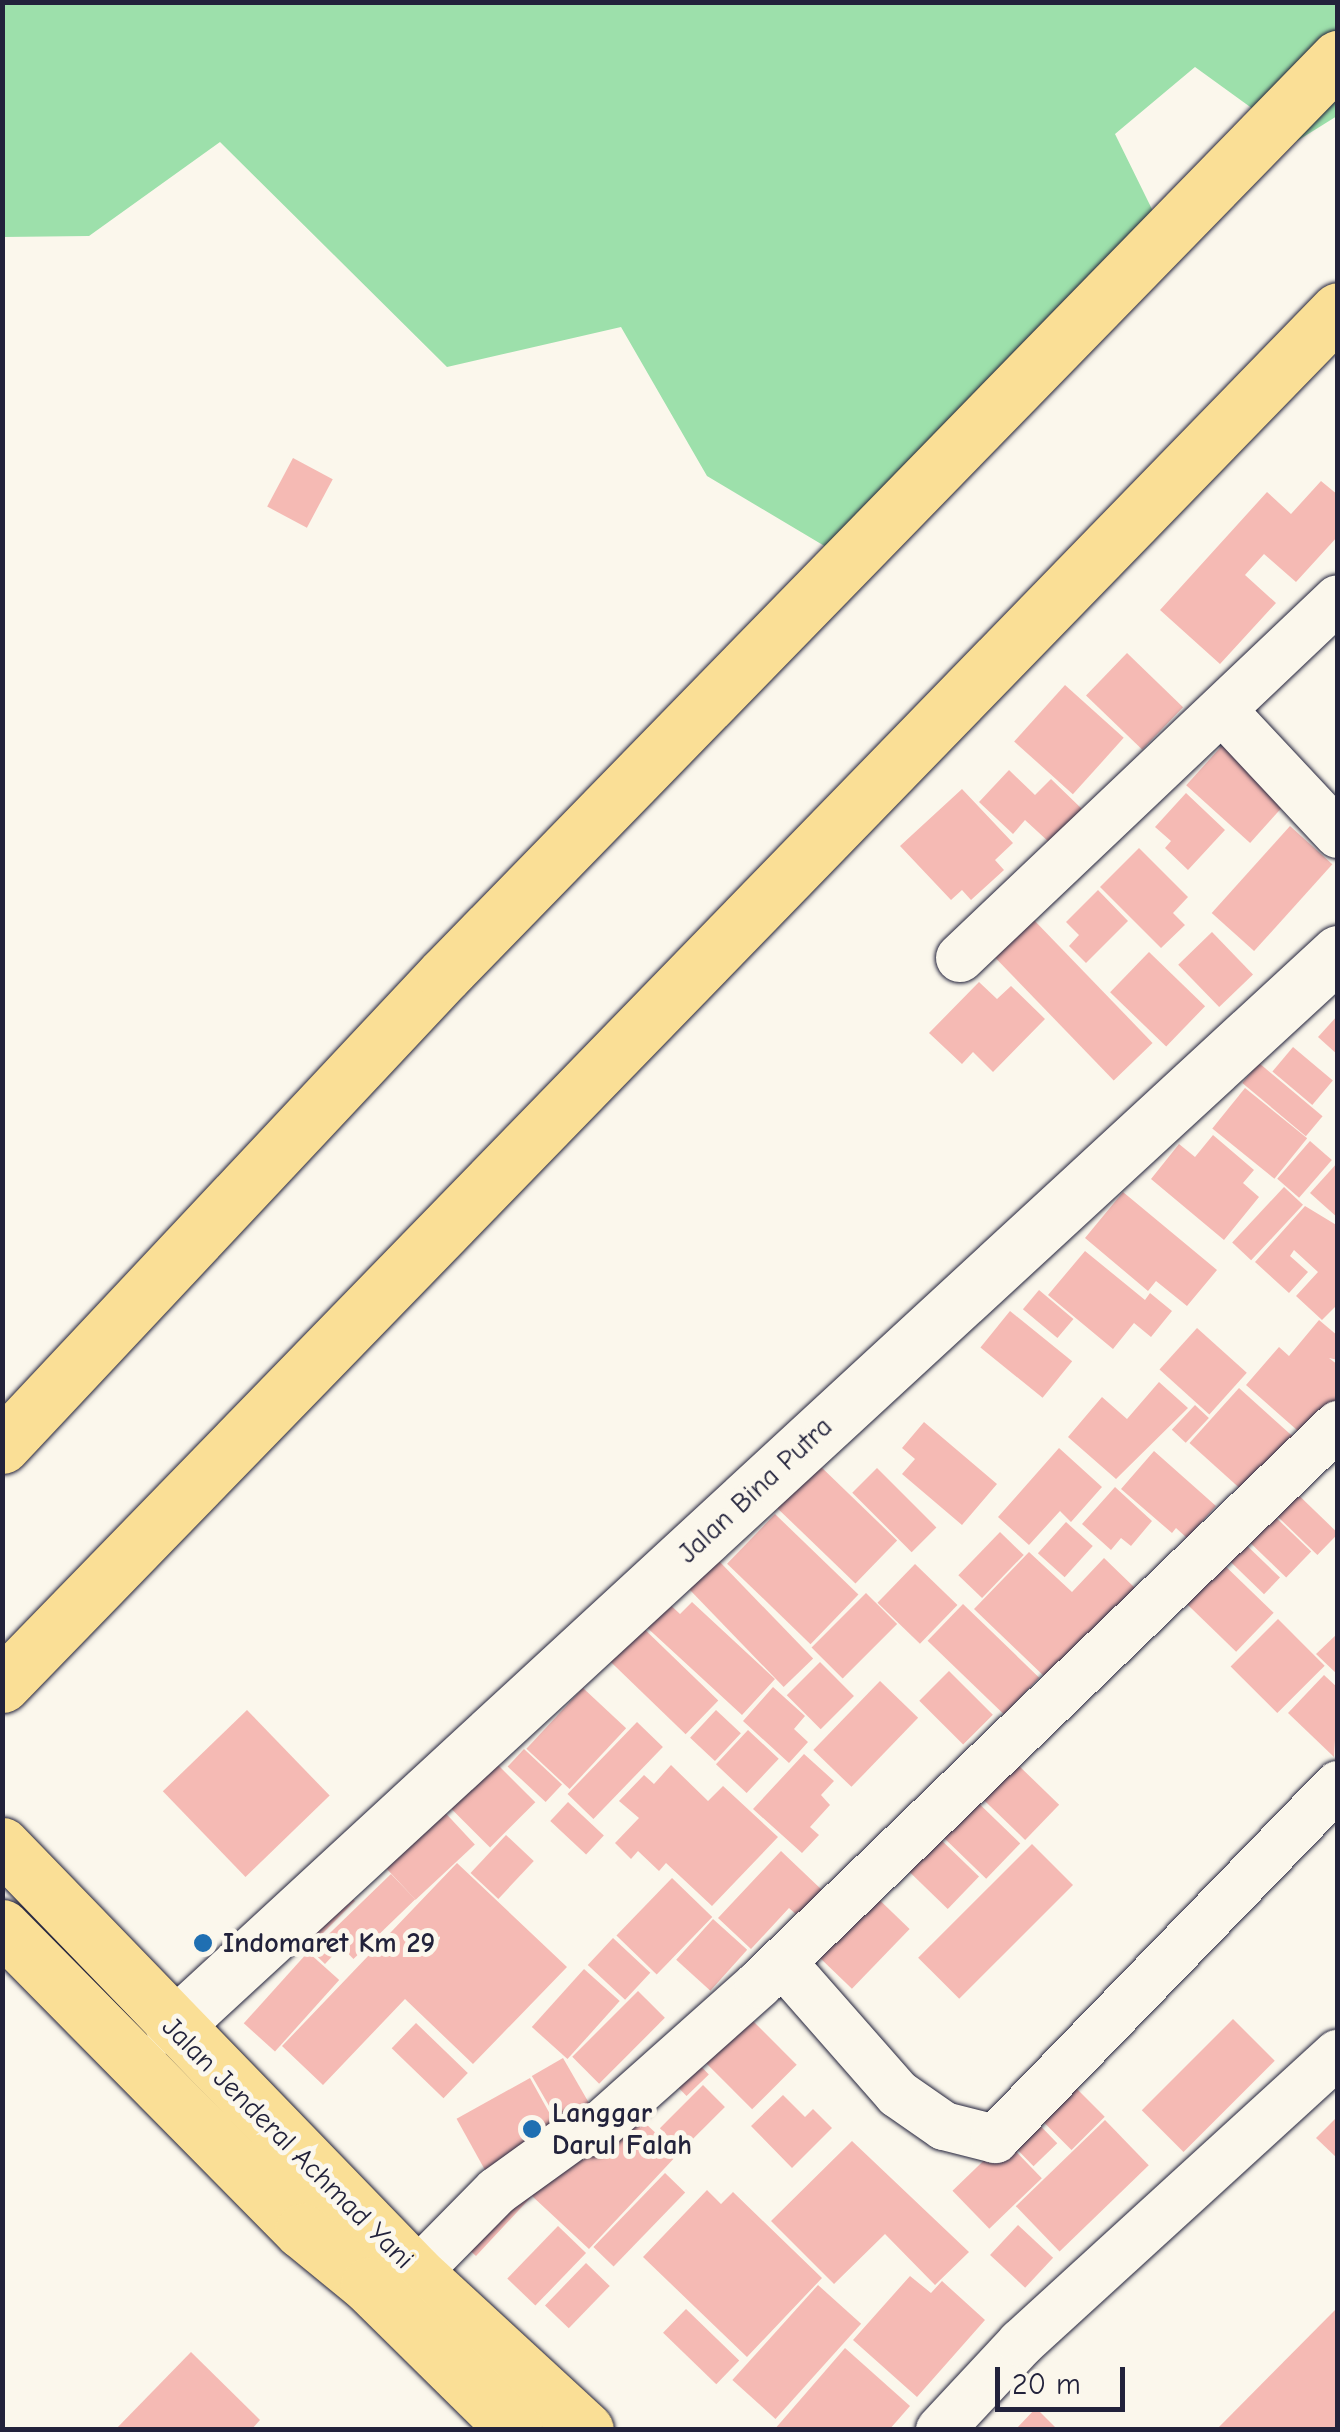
<!DOCTYPE html>
<html>
<head>
<meta charset="utf-8">
<style>
	body { margin:0 }
	#map { position:relative; width:1340px; height:2432px; overflow:hidden; background:#fbf7ec; font-family:"Comic Neue",sans-serif }
	div>[style] { position:absolute }
	[style*='--x'] { left:calc(var(--x)*1px); top:calc(var(--y)*1px); width:calc(var(--w)*1px); rotate:calc(var(--a)*1deg) }
	.green>* { inset:0; background:#9de0ab }
	.building>* { inset:0; background:#f5bab4; transform-origin:0 0 }
	.roads { filter:drop-shadow(0 0 2px #22223b) drop-shadow(0 0 2px #22223b) }
	.street>* { height:48px; margin:-24px; padding:0 24px; transform-origin:24px; border-radius:24px; background:#fbf7ec }
	.secondary>* { height:55px; margin:-27.5px; padding:0 27.5px; transform-origin:27.5px; border-radius:27.5px; background:#fbf7ec }
	.primary>* { height:55px; margin:-27.5px; padding:0 27.5px; transform-origin:27.5px; border-radius:27.5px; background:#fadf96 }
	.highway>* { height:55px; margin:-27.5px; padding:0 27.5px; transform-origin:27.5px; border-radius:27.5px; background:#fadf96 }
	.dots>* { width:28px; height:28px; translate:-50% -50%; box-sizing:border-box; border:5px solid #fbf7ec; border-radius:50% }
	span { translate:-50% -50%; white-space:nowrap; text-align:center; line-height:1.15; -webkit-text-stroke:10px #fbf7ec; paint-order:stroke }
	.street-label { font-size:28px; color:#22223b }
	.poi-label { font-size:28px; color:#22223b; font-weight:700 }
	.left { translate:0 -50%; text-align:left }
	.frame { position:absolute; inset:0; border:5px solid #22223b; pointer-events:none }
	.scale { position:absolute; left:995px; top:2367px; width:130px; height:45px; box-sizing:border-box; border:5px solid #22223b; border-top:0; padding-left:12px; font-size:30px; line-height:35px; white-space:nowrap; color:#22223b; -webkit-text-stroke:8px #fbf7ec; paint-order:stroke }
</style>
</head>
<body>
<div id="map">
	<div class="green">
		<i style="clip-path:polygon(2px 3px,1337px 3px,1337px 116px,1297px 141px,1195px 67px,1115px 134px,1175px 256px,853px 563px,707px 476px,621px 327px,447px 367px,220px 142px,89px 236px,3px 237px)"></i>
	</div>
	<div class="building">
		<i style="left:293px;top:458px;width:45px;height:55px;rotate:28deg"></i>
		<i style="clip-path:polygon(1321px 481px,1338px 495px,1338px 536px,1296px 582px,1264px 554px,1245px 575px,1276px 603px,1220px 664px,1160px 610px,1267px 492px,1291px 514px)"></i>
		<i style="left:1127px;top:653px;width:78px;height:59px;rotate:44deg"></i>
		<i style="left:1065px;top:685px;width:79px;height:76px;rotate:42deg"></i>
		<i style="left:1227px;top:740px;width:86px;height:61px;rotate:42deg"></i>
		<i style="clip-path:polygon(1009px 770px,1035px 795px,1051px 779px,1082px 809px,1050px 843px,1025px 820px,1013px 834px,979px 802px)"></i>
		<i style="clip-path:polygon(962px 789px,1013px 843px,995px 860px,1004px 870px,971px 900px,962px 890px,951px 900px,900px 846px)"></i>
		<i style="clip-path:polygon(1186px 793px,1225px 830px,1188px 870px,1165px 848px,1171px 841px,1155px 827px)"></i>
		<i style="left:1290px;top:826px;width:57px;height:117px;rotate:42deg"></i>
		<i style="clip-path:polygon(1139px 848px,1188px 897px,1173px 913px,1185px 925px,1161px 948px,1100px 887px)"></i>
		<i style="clip-path:polygon(1098px 890px,1128px 921px,1086px 963px,1069px 946px,1079px 935px,1066px 922px)"></i>
		<i style="left:1031px;top:917px;width:175px;height:54px;rotate:46deg"></i>
		<i style="left:1212px;top:932px;width:59px;height:47px;rotate:46deg"></i>
		<i style="left:1149px;top:952px;width:78px;height:56px;rotate:44deg"></i>
		<i style="clip-path:polygon(979px 982px,997px 999px,1011px 986px,1045px 1019px,993px 1072px,973px 1052px,962px 1064px,929px 1033px)"></i>
		<i style="clip-path:polygon(1338px 1015px,1338px 1055px,1318px 1037px)"></i>
		<i style="left:1293px;top:1047px;width:52px;height:32px;rotate:40deg"></i>
		<i style="left:1259px;top:1063px;width:83px;height:26px;rotate:40deg"></i>
		<i style="left:1245px;top:1088px;width:80px;height:52px;rotate:39deg"></i>
		<i style="clip-path:polygon(1213px 1135px,1254px 1170px,1243px 1183px,1259px 1197px,1224px 1240px,1151px 1179px,1179px 1144px,1195px 1157px)"></i>
		<i style="left:1310px;top:1141px;width:29px;height:50px;rotate:41deg"></i>
		<i style="clip-path:polygon(1338px 1162px,1338px 1218px,1310px 1193px)"></i>
		<i style="left:1284px;top:1187px;width:26px;height:76px;rotate:43deg"></i>
		<i style="clip-path:polygon(1123px 1192px,1217px 1270px,1187px 1306px,1156px 1281px,1148px 1291px,1085px 1238px)"></i>
		<i style="clip-path:polygon(1305px 1206px,1338px 1226px,1338px 1304px,1322px 1320px,1296px 1296px,1318px 1272px,1294px 1250px,1290px 1256px,1308px 1272px,1289px 1293px,1255px 1262px)"></i>
		<i style="clip-path:polygon(1085px 1251px,1145px 1300px,1150px 1293px,1172px 1311px,1151px 1337px,1134px 1323px,1113px 1349px,1048px 1295px)"></i>
		<i style="left:1039px;top:1290px;width:45px;height:25px;rotate:40deg"></i>
		<i style="left:1010px;top:1311px;width:80px;height:47px;rotate:39deg"></i>
		<i style="clip-path:polygon(1319px 1320px,1338px 1336px,1338px 1360px,1329px 1358px,1338px 1365px,1338px 1402px,1306px 1438px,1246px 1385px,1279px 1347px,1289px 1356px)"></i>
		<i style="left:1197px;top:1328px;width:67px;height:56px;rotate:42deg"></i>
		<i style="clip-path:polygon(1159px 1382px,1188px 1408px,1116px 1479px,1068px 1437px,1102px 1397px,1127px 1419px)"></i>
		<i style="left:1239px;top:1388px;width:74px;height:74px;rotate:42deg"></i>
		<i style="left:1195px;top:1405px;width:19px;height:34px;rotate:43deg"></i>
		<i style="clip-path:polygon(924px 1422px,997px 1484px,962px 1525px,902px 1474px,915px 1459px,902px 1448px)"></i>
		<i style="clip-path:polygon(1059px 1448px,1102px 1487px,1071px 1522px,1060px 1511px,1029px 1545px,998px 1517px)"></i>
		<i style="clip-path:polygon(1154px 1451px,1216px 1506px,1187px 1538px,1176px 1528px,1172px 1533px,1121px 1489px)"></i>
		<i style="left:818px;top:1464px;width:110px;height:60px;rotate:44deg"></i>
		<i style="left:877px;top:1468px;width:84px;height:35px;rotate:45deg"></i>
		<i style="left:1285px;top:1482px;width:74px;height:30px;rotate:44deg"></i>
		<i style="clip-path:polygon(1115px 1487px,1152px 1521px,1131px 1546px,1121px 1538px,1111px 1550px,1082px 1524px)"></i>
		<i style="left:1263px;top:1505px;width:67px;height:36px;rotate:44deg"></i>
		<i style="left:775px;top:1514px;width:116px;height:69px;rotate:44deg"></i>
		<i style="left:1066px;top:1522px;width:36px;height:42px;rotate:42deg"></i>
		<i style="left:1000px;top:1532px;width:33px;height:60px;rotate:44deg"></i>
		<i style="left:1239px;top:1538px;width:57px;height:23px;rotate:44deg"></i>
		<i style="clip-path:polygon(1029px 1552px,1072px 1592px,1104px 1558px,1135px 1588px,1048px 1680px,974px 1609px)"></i>
		<i style="left:718px;top:1560px;width:137px;height:41px;rotate:46deg"></i>
		<i style="left:1219px;top:1560px;width:76px;height:54px;rotate:44deg"></i>
		<i style="left:915px;top:1564px;width:59px;height:54px;rotate:44deg"></i>
		<i style="left:866px;top:1593px;width:44px;height:77px;rotate:45deg"></i>
		<i style="clip-path:polygon(664px 1599px,680px 1614px,692px 1602px,775px 1679px,742px 1715px,642px 1623px)"></i>
		<i style="left:963px;top:1604px;width:106px;height:51px;rotate:44deg"></i>
		<i style="left:1278px;top:1619px;width:66px;height:67px;rotate:45deg"></i>
		<i style="left:637px;top:1622px;width:113px;height:47px;rotate:44deg"></i>
		<i style="clip-path:polygon(1338px 1633px,1338px 1675px,1316px 1654px)"></i>
		<i style="left:820px;top:1662px;width:48px;height:47px;rotate:45deg"></i>
		<i style="left:949px;top:1671px;width:62px;height:42px;rotate:45deg"></i>
		<i style="clip-path:polygon(1324px 1675px,1338px 1688px,1334px 1757px,1288px 1713px)"></i>
		<i style="left:880px;top:1681px;width:53px;height:96px;rotate:44deg"></i>
		<i style="clip-path:polygon(773px 1687px,805px 1716px,794px 1729px,808px 1742px,789px 1763px,743px 1721px)"></i>
		<i style="left:583px;top:1688px;width:59px;height:83px;rotate:43deg"></i>
		<i style="left:247px;top:1710px;width:119px;height:117px;rotate:46deg"></i>
		<i style="left:716px;top:1710px;width:34px;height:38px;rotate:43deg"></i>
		<i style="left:637px;top:1722px;width:36px;height:100px;rotate:44deg"></i>
		<i style="left:748px;top:1730px;width:42px;height:47px;rotate:43deg"></i>
		<i style="left:524px;top:1749px;width:52px;height:24px;rotate:43deg"></i>
		<i style="clip-path:polygon(804px 1754px,834px 1781px,821px 1795px,830px 1805px,810px 1827px,819px 1835px,802px 1853px,753px 1809px)"></i>
		<i style="left:495px;top:1762px;width:57px;height:64px;rotate:45deg"></i>
		<i style="left:1016px;top:1763px;width:60px;height:49px;rotate:44deg"></i>
		<i style="clip-path:polygon(671px 1765px,708px 1801px,723px 1786px,778px 1837px,712px 1906px,666px 1863px,659px 1871px,638px 1851px,631px 1859px,615px 1843px,639px 1818px,619px 1801px,644px 1775px,654px 1784px)"></i>
		<i style="left:967px;top:1792px;width:74px;height:49px;rotate:44deg"></i>
		<i style="left:568px;top:1802px;width:49px;height:26px;rotate:43deg"></i>
		<i style="left:438px;top:1805px;width:54px;height:81px;rotate:47deg"></i>
		<i style="left:506px;top:1835px;width:38px;height:52px;rotate:43deg"></i>
		<i style="left:938px;top:1837px;width:57px;height:45px;rotate:44deg"></i>
		<i style="left:1032px;top:1844px;width:58px;height:161px;rotate:45deg"></i>
		<i style="clip-path:polygon(781px 1851px,822px 1890px,798px 1916px,789px 1908px,751px 1949px,718px 1918px)"></i>
		<i style="clip-path:polygon(457px 1863px,567px 1967px,473px 2064px,405px 1999px,323px 2085px,282px 2046px)"></i>
		<i style="left:391px;top:1874px;width:35px;height:86px;rotate:46deg"></i>
		<i style="left:672px;top:1878px;width:56px;height:80px;rotate:44deg"></i>
		<i style="left:865px;top:1886px;width:62px;height:83px;rotate:44deg"></i>
		<i style="clip-path:polygon(340px 1887px,355px 1901px,322px 1934px,339px 1949px,325px 1964px,295px 1935px)"></i>
		<i style="left:713px;top:1919px;width:46px;height:55px;rotate:42deg"></i>
		<i style="left:613px;top:1938px;width:51px;height:37px;rotate:43deg"></i>
		<i style="left:308px;top:1952px;width:42px;height:96px;rotate:42deg"></i>
		<i style="left:584px;top:1969px;width:48px;height:78px;rotate:42deg"></i>
		<i style="left:638px;top:1991px;width:38px;height:93px;rotate:45deg"></i>
		<i style="left:738px;top:2006px;width:83px;height:63px;rotate:45deg"></i>
		<i style="left:1233px;top:2019px;width:59px;height:129px;rotate:45deg"></i>
		<i style="left:416px;top:2023px;width:72px;height:35px;rotate:44deg"></i>
		<i style="left:688px;top:2053px;width:30px;height:31px;rotate:46deg"></i>
		<i style="left:563px;top:2058px;width:56px;height:36px;rotate:60deg"></i>
		<i style="left:1063px;top:2075px;width:59px;height:47px;rotate:45deg"></i>
		<i style="left:530px;top:2078px;width:63px;height:84px;rotate:61deg"></i>
		<i style="left:703px;top:2085px;width:31px;height:61px;rotate:45deg"></i>
		<i style="clip-path:polygon(783px 2095px,805px 2117px,813px 2109px,832px 2128px,792px 2168px,751px 2126px)"></i>
		<i style="clip-path:polygon(627px 2106px,678px 2154px,589px 2249px,532px 2196px,476px 2256px,454px 2236px)"></i>
		<i style="left:1026px;top:2111px;width:45px;height:33px;rotate:46deg"></i>
		<i style="clip-path:polygon(1338px 2116px,1338px 2159px,1316px 2138px)"></i>
		<i style="left:1105px;top:2120px;width:63px;height:124px;rotate:46deg"></i>
		<i style="left:1005px;top:2140px;width:53px;height:73px;rotate:46deg"></i>
		<i style="clip-path:polygon(852px 2141px,969px 2252px,935px 2285px,885px 2234px,834px 2284px,771px 2221px)"></i>
		<i style="left:665px;top:2173px;width:28px;height:103px;rotate:44deg"></i>
		<i style="clip-path:polygon(707px 2190px,721px 2204px,733px 2192px,822px 2278px,747px 2357px,643px 2257px)"></i>
		<i style="left:1018px;top:2225px;width:48px;height:41px;rotate:43deg"></i>
		<i style="left:558px;top:2226px;width:39px;height:73px;rotate:44deg"></i>
		<i style="left:586px;top:2263px;width:33px;height:59px;rotate:44deg"></i>
		<i style="clip-path:polygon(910px 2276px,931px 2293px,942px 2281px,985px 2320px,917px 2397px,853px 2340px)"></i>
		<i style="left:818px;top:2285px;width:58px;height:128px;rotate:42deg"></i>
		<i style="clip-path:polygon(1338px 2307px,1338px 2430px,1216px 2430px)"></i>
		<i style="left:686px;top:2309px;width:74px;height:33px;rotate:44deg"></i>
		<i style="clip-path:polygon(845px 2348px,910px 2406px,889px 2430px,774px 2430px)"></i>
		<i style="clip-path:polygon(191px 2352px,260px 2420px,251px 2430px,115px 2430px)"></i>
		<i style="clip-path:polygon(1036px 2408px,1058px 2430px,1015px 2430px)"></i>
	</div>
	<div class="roads">
		<div class="street">
			<i style="--x:1222;--y:710;--w:170;--a:46.9"></i>
			<i style="--x:960;--y:958;--w:521;--a:-43.52"></i>
			<i style="--x:782;--y:1962;--w:176;--a:48.7"></i>
			<i style="--x:898;--y:2094;--w:56;--a:34.8"></i>
			<i style="--x:944;--y:2126;--w:53;--a:14.3"></i>
			<i style="--x:995;--y:2139;--w:493;--a:-45.9"></i>
			<i style="--x:416;--y:2273;--w:115;--a:-45.4"></i>
			<i style="--x:497;--y:2191;--w:97;--a:-35.8"></i>
			<i style="--x:576;--y:2134;--w:17;--a:-7"></i>
			<i style="--x:593;--y:2132;--w:222;--a:-41.7"></i>
			<i style="--x:759;--y:1984;--w:805;--a:-43.99"></i>
			<i style="--x:940;--y:2430;--w:119;--a:-47"></i>
			<i style="--x:1021;--y:2343;--w:429;--a:-42.4"></i>
		</div>
		<div class="secondary">
			<i style="--x:173;--y:2027;--w:1585;--a:-42.67"></i>
		</div>
		<div class="primary">
			<i style="--x:2;--y:1446;--w:646;--a:-46.82"></i>
			<i style="--x:444;--y:975;--w:1281;--a:-45.73"></i>
			<i style="--x:2;--y:1685;--w:1917;--a:-45.82"></i>
		</div>
		<div class="highway">
			<i style="--x:2;--y:1845;--w:595;--a:45.95"></i>
			<i style="--x:416;--y:2273;--w:231;--a:42.7"></i>
			<i style="--x:2;--y:1927;--w:427;--a:45.4"></i>
			<i style="--x:302;--y:2231;--w:85;--a:39.3"></i>
			<i style="--x:368;--y:2285;--w:206;--a:44.6"></i>
		</div>
	</div>
	<div class="dots">
		<i style="left:203px;top:1943px;background:#1f6fb2"></i>
		<i style="left:532px;top:2129px;background:#1f6fb2"></i>
	</div>
	<div class="street-label">
		<span style="left:755px;top:1490px;rotate:-43deg">Jalan Bina Putra</span>
		<span style="left:288px;top:2143px;rotate:45deg">Jalan Jenderal Achmad Yani</span>
	</div>
	<div class="poi-label">
		<span class="left" style="left:223px;top:1943px">Indomaret Km 29</span>
		<span class="left" style="left:552px;top:2129px">Langgar<br>Darul Falah</span>
	</div>
	<div class="frame"></div>
	<div class="scale">20 m</div>
</div>
</body>
</html>
